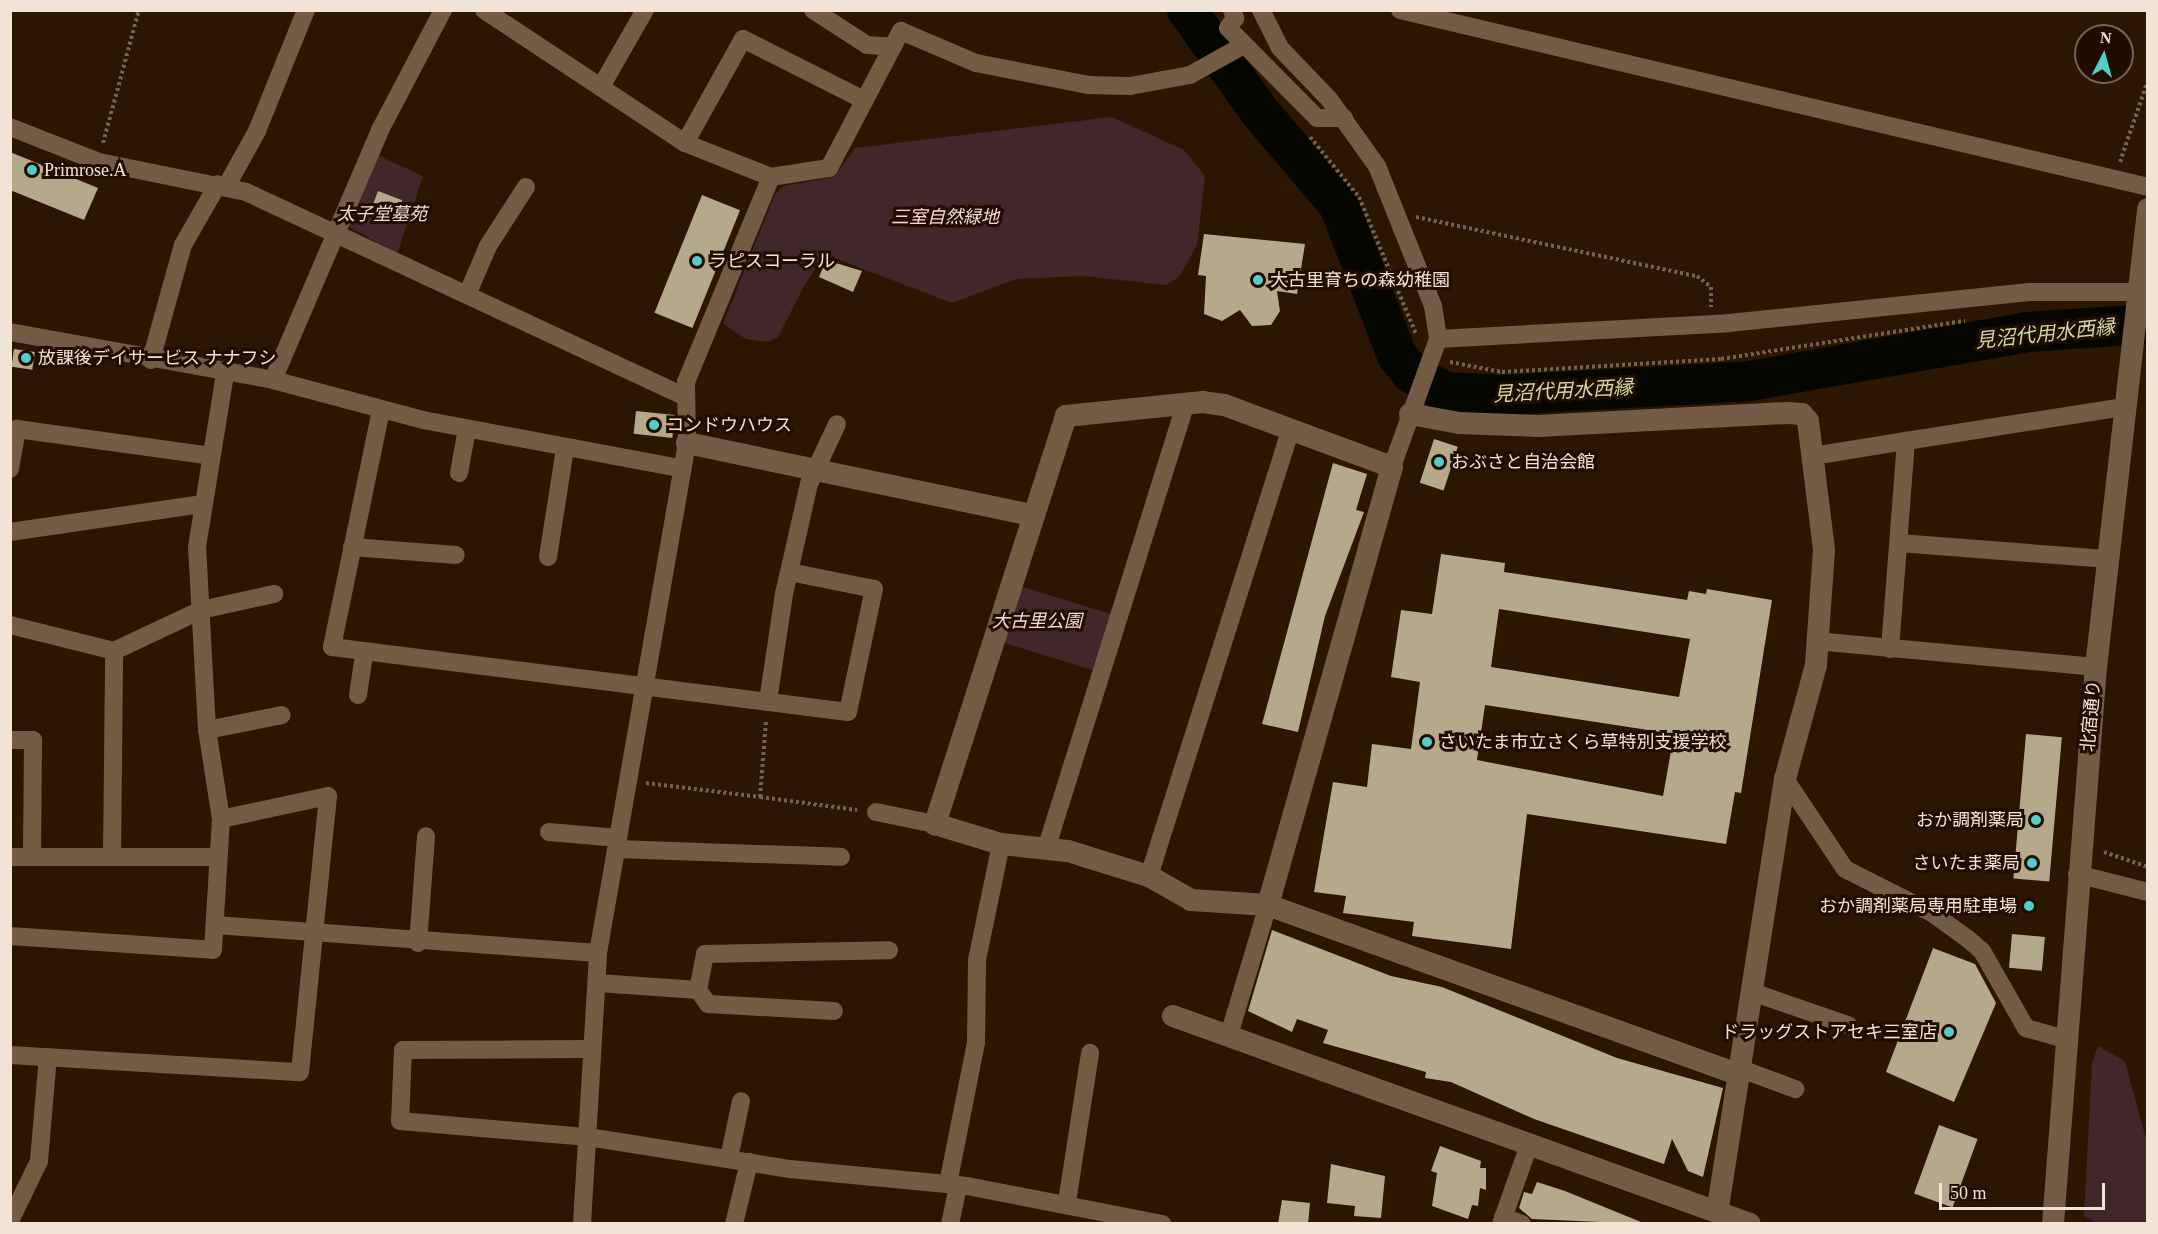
<!DOCTYPE html>
<html>
<head>
<meta charset="utf-8">
<style>
	body { margin:0 }
	#map { position:relative; width:2158px; height:1234px; overflow:hidden; background:#2b1602; font-family:"Times New Roman","Noto Sans JP",serif }
	div>[style] { position:absolute }
	[style*='--x'] { left:calc(var(--x)*1px); top:calc(var(--y)*1px); width:calc(var(--w)*1px); rotate:calc(var(--a)*1deg) }
	.green>* { inset:0; background:#40272a; transform-origin:0 0 }
	.river>* { height:40px; margin:-20px; padding:0 20px; transform-origin:20px; border-radius:20px; background:#050600 }
	.building>* { inset:0; background:#b5a98b; transform-origin:0 0 }
	.path>* { height:4px; margin-top:-2px; transform-origin:0; background:repeating-linear-gradient(90deg,#746251 0 3px,transparent 0 6px) }
	.minor>* { height:18px; margin:-9px; padding:0 9px; transform-origin:9px; border-radius:9px; background:#745b45 }
	.tertiary>* { height:22px; margin:-11px; padding:0 11px; transform-origin:11px; border-radius:11px; background:#745b45 }
	.dots>* { width:16px; height:16px; translate:-50% -50%; box-sizing:border-box; border:3px solid #210d00; border-radius:50% }
	span { translate:-50% -50%; white-space:nowrap; text-align:center; line-height:1.15; -webkit-text-stroke:6px #210d00; paint-order:stroke }
	.poi-label { font-size:18px; color:#f1e3d6 }
	.left { translate:0 -50%; text-align:left }
	.right { translate:-100% -50%; text-align:right }
	.park-label { font-size:18px; color:#fbd4d7; font-style:italic }
	.street-label { font-size:18px; color:#f1e3d6 }
	.water-label { font-size:20px; color:#cfd8a1; font-style:italic }
	.frame { position:absolute; inset:0; border:12px solid #f1e3d6; pointer-events:none }
	.north { position:absolute; left:2074px; top:24px; width:60px; height:60px; box-sizing:border-box; background:#210d00; border:2px solid #746356; border-radius:50%; rotate:6deg; font-size:16px; font-weight:700; line-height:24px; text-align:center; color:#f1e3d6 }
	.north::after { content:''; display:block; margin:auto; width:21px; height:27px; background:#53cdcb; clip-path:polygon(50% 0,100% 100%,50% 72%,0 100%) }
	.scale { position:absolute; left:1939px; top:1183px; width:166px; height:27px; box-sizing:border-box; border:3px solid #f1e3d6; border-top:0; padding-left:8px; font-size:18px; line-height:21px; white-space:nowrap; color:#f1e3d6; -webkit-text-stroke:4px #210d00; paint-order:stroke }
</style>
</head>
<body>
<div id="map">
	<div class="green">
		<i style="clip-path:polygon(1112px 117px,1184px 150px,1205px 176px,1197px 245px,1179px 277px,1166px 285px,1083px 276px,1016px 279px,952px 303px,829px 256px,822px 258px,804px 286px,778px 337px,768px 342px,746px 339px,723px 324px,775px 194px,784px 186px,834px 177px,855px 148px)"></i>
		<i style="clip-path:polygon(377px 155px,423px 176px,397px 254px,346px 225px)"></i>
		<i style="left:1013px;top:584px;width:111px;height:59px;rotate:17deg"></i>
		<i style="clip-path:polygon(2098px 1046px,2125px 1061px,2147px 1143px,2147px 1223px,2095px 1223px,2084px 1215px,2092px 1063px)"></i>
	</div>
	<div class="river">
		<i style="--x:1187;--y:10;--w:124;--a:54.5"></i>
		<i style="--x:1259;--y:111;--w:123;--a:49.6"></i>
		<i style="--x:1339;--y:205;--w:161;--a:68.9"></i>
		<i style="--x:1397;--y:355;--w:23;--a:52"></i>
		<i style="--x:1411;--y:373;--w:39;--a:29"></i>
		<i style="--x:1445;--y:392;--w:57;--a:3"></i>
		<i style="--x:1502;--y:395;--w:248;--a:-3.2"></i>
		<i style="--x:1750;--y:381;--w:281;--a:-10"></i>
		<i style="--x:2027;--y:332;--w:121;--a:-3.8"></i>
	</div>
	<div class="building">
		<i style="clip-path:polygon(10px 152px,98px 188px,84px 220px,10px 190px)"></i>
		<i style="left:378px;top:191px;width:26px;height:23px;rotate:21deg"></i>
		<i style="left:702px;top:195px;width:41px;height:127px;rotate:22deg"></i>
		<i style="clip-path:polygon(1204px 234px,1305px 244px,1297px 294px,1277px 291px,1280px 311px,1271px 325px,1252px 326px,1240px 310px,1222px 321px,1204px 314px,1206px 276px,1198px 275px)"></i>
		<i style="clip-path:polygon(826px 260px,862px 271px,853px 292px,819px 277px)"></i>
		<i style="left:14px;top:349px;width:21px;height:18px;rotate:8deg"></i>
		<i style="left:636px;top:411px;width:39px;height:23px;rotate:6deg"></i>
		<i style="left:1434px;top:439px;width:25px;height:46px;rotate:18deg"></i>
		<i style="clip-path:polygon(1333px 463px,1367px 474px,1356px 510px,1364px 512px,1325px 616px,1298px 732px,1262px 724px)"></i>
		<i style="clip-path:polygon(evenodd,1441px 554px,1505px 563px,1504px 572px,1687px 600px,1689px 591px,1706px 594px,1707px 589px,1772px 600px,1741px 793px,1735px 792px,1726px 844px,1527px 814px,1511px 949px,1412px 936px,1414px 922px,1343px 913px,1346px 896px,1314px 892px,1333px 782px,1367px 787px,1372px 744px,1411px 749px,1420px 682px,1391px 677px,1401px 610px,1432px 614px,1441px 554px,1499px 609px,1690px 639px,1679px 697px,1491px 667px,1499px 609px,1441px 554px,1485px 705px,1674px 734px,1663px 796px,1477px 760px,1485px 705px)"></i>
		<i style="left:2026px;top:734px;width:36px;height:145px;rotate:5deg"></i>
		<i style="clip-path:polygon(1272px 930px,1391px 976px,1442px 987px,1617px 1058px,1723px 1088px,1703px 1177px,1688px 1171px,1672px 1139px,1664px 1164px,1534px 1119px,1451px 1082px,1425px 1078px,1426px 1072px,1323px 1043px,1328px 1030px,1297px 1019px,1292px 1032px,1248px 1011px)"></i>
		<i style="left:2012px;top:934px;width:33px;height:34px;rotate:5deg"></i>
		<i style="clip-path:polygon(1933px 948px,1975px 964px,1996px 1003px,1954px 1102px,1886px 1072px)"></i>
		<i style="left:1939px;top:1125px;width:41px;height:73px;rotate:20deg"></i>
		<i style="clip-path:polygon(1440px 1146px,1481px 1161px,1480px 1168px,1486px 1168px,1486px 1190px,1480px 1188px,1478px 1206px,1472px 1205px,1468px 1219px,1432px 1206px,1437px 1173px,1431px 1171px)"></i>
		<i style="clip-path:polygon(1331px 1164px,1385px 1176px,1381px 1218px,1354px 1216px,1355px 1206px,1327px 1203px)"></i>
		<i style="clip-path:polygon(1537px 1182px,1565px 1191px,1646px 1224px,1532px 1219px,1519px 1208px,1524px 1192px,1532px 1194px)"></i>
		<i style="clip-path:polygon(1282px 1200px,1310px 1203px,1308px 1224px,1278px 1224px)"></i>
	</div>
	<div class="path">
		<i style="--x:1310;--y:137;--w:77;--a:50.8"></i>
		<i style="--x:1359;--y:197;--w:148;--a:67.4"></i>
		<i style="--x:103;--y:143;--w:138;--a:-74.9"></i>
		<i style="--x:2120;--y:162;--w:87;--a:-71.1"></i>
		<i style="--x:1416;--y:217;--w:287;--a:11.9"></i>
		<i style="--x:1697;--y:276;--w:18;--a:38"></i>
		<i style="--x:1711;--y:287;--w:20;--a:90"></i>
		<i style="--x:1450;--y:362;--w:53;--a:10.9"></i>
		<i style="--x:1502;--y:372;--w:219;--a:-3.4"></i>
		<i style="--x:1721;--y:359;--w:247;--a:-8.9"></i>
		<i style="--x:646;--y:783;--w:115;--a:7"></i>
		<i style="--x:760;--y:797;--w:77;--a:-85.5"></i>
		<i style="--x:760;--y:797;--w:98;--a:7.6"></i>
		<i style="--x:2104;--y:852;--w:46;--a:18.8"></i>
	</div>
	<div class="minor">
		<i style="--x:484;--y:10;--w:241;--a:33.5"></i>
		<i style="--x:685;--y:143;--w:92;--a:21.6"></i>
		<i style="--x:771;--y:177;--w:59;--a:-8.8"></i>
		<i style="--x:829;--y:168;--w:155;--a:-62.3"></i>
		<i style="--x:901;--y:31;--w:82;--a:23.1"></i>
		<i style="--x:976;--y:63;--w:114;--a:11.1"></i>
		<i style="--x:1088;--y:85;--w:42;--a:1.4"></i>
		<i style="--x:1130;--y:86;--w:61;--a:-10.4"></i>
		<i style="--x:1190;--y:75;--w:62;--a:-29.1"></i>
		<i style="--x:813;--y:10;--w:64;--a:32.9"></i>
		<i style="--x:867;--y:45;--w:26;--a:4"></i>
		<i style="--x:1232;--y:10;--w:9;--a:69"></i>
		<i style="--x:1235;--y:18;--w:12;--a:125"></i>
		<i style="--x:1228;--y:28;--w:127;--a:45.3"></i>
		<i style="--x:1317;--y:118;--w:27;--a:0"></i>
		<i style="--x:1261;--y:10;--w:42;--a:63.4"></i>
		<i style="--x:1280;--y:48;--w:71;--a:46.1"></i>
		<i style="--x:1329;--y:99;--w:82;--a:54.4"></i>
		<i style="--x:1377;--y:166;--w:151;--a:68.2"></i>
		<i style="--x:1433;--y:306;--w:33;--a:81"></i>
		<i style="--x:1438;--y:339;--w:136;--a:109.8"></i>
		<i style="--x:1400;--y:10;--w:769;--a:13.31"></i>
		<i style="--x:602;--y:85;--w:86;--a:-60.2"></i>
		<i style="--x:10;--y:127;--w:96;--a:21.5"></i>
		<i style="--x:99;--y:162;--w:150;--a:11.5"></i>
		<i style="--x:246;--y:192;--w:483;--a:25"></i>
		<i style="--x:685;--y:143;--w:119;--a:-60.9"></i>
		<i style="--x:743;--y:39;--w:136;--a:26.8"></i>
		<i style="--x:227;--y:185;--w:62;--a:-60.9"></i>
		<i style="--x:257;--y:131;--w:131;--a:-68"></i>
		<i style="--x:467;--y:295;--w:53;--a:-66.8"></i>
		<i style="--x:488;--y:246;--w:70;--a:-57.2"></i>
		<i style="--x:10;--y:332;--w:267;--a:10.3"></i>
		<i style="--x:273;--y:380;--w:155;--a:14.9"></i>
		<i style="--x:423;--y:420;--w:260;--a:10.6"></i>
		<i style="--x:1438;--y:339;--w:291;--a:-3.1"></i>
		<i style="--x:1729;--y:323;--w:302;--a:-5.9"></i>
		<i style="--x:2029;--y:292;--w:119;--a:0"></i>
		<i style="--x:151;--y:360;--w:119;--a:-74.5"></i>
		<i style="--x:183;--y:245;--w:70;--a:-60.2"></i>
		<i style="--x:273;--y:380;--w:272;--a:-66.8"></i>
		<i style="--x:380;--y:130;--w:136;--a:-62.3"></i>
		<i style="--x:381;--y:410;--w:242;--a:101.7"></i>
		<i style="--x:332;--y:647;--w:520;--a:7.18"></i>
		<i style="--x:848;--y:712;--w:126;--a:-78.1"></i>
		<i style="--x:874;--y:589;--w:86;--a:-168.6"></i>
		<i style="--x:1813;--y:456;--w:94;--a:-9.2"></i>
		<i style="--x:10;--y:469;--w:41;--a:-80.1"></i>
		<i style="--x:17;--y:429;--w:196;--a:7.9"></i>
		<i style="--x:459;--y:473;--w:45;--a:-79.7"></i>
		<i style="--x:10;--y:532;--w:195;--a:-8.3"></i>
		<i style="--x:1899;--y:543;--w:210;--a:4.4"></i>
		<i style="--x:352;--y:547;--w:104;--a:4.4"></i>
		<i style="--x:548;--y:557;--w:110;--a:-81.1"></i>
		<i style="--x:10;--y:625;--w:107;--a:14"></i>
		<i style="--x:114;--y:651;--w:96;--a:-25.2"></i>
		<i style="--x:201;--y:610;--w:75;--a:-12.4"></i>
		<i style="--x:1816;--y:641;--w:281;--a:5.3"></i>
		<i style="--x:1890;--y:649;--w:209;--a:-85.6"></i>
		<i style="--x:1906;--y:441;--w:221;--a:-8.9"></i>
		<i style="--x:358;--y:695;--w:40;--a:-81.5"></i>
		<i style="--x:768;--y:701;--w:108;--a:-81.5"></i>
		<i style="--x:784;--y:594;--w:113;--a:-77.2"></i>
		<i style="--x:809;--y:484;--w:66;--a:-65"></i>
		<i style="--x:207;--y:730;--w:76;--a:-11.3"></i>
		<i style="--x:10;--y:740;--w:23;--a:0"></i>
		<i style="--x:33;--y:740;--w:117;--a:90.5"></i>
		<i style="--x:1785;--y:779;--w:108;--a:56.3"></i>
		<i style="--x:1845;--y:869;--w:97;--a:26.8"></i>
		<i style="--x:1932;--y:913;--w:44;--a:35.8"></i>
		<i style="--x:1968;--y:939;--w:18;--a:41"></i>
		<i style="--x:1982;--y:951;--w:89;--a:60.3"></i>
		<i style="--x:2026;--y:1028;--w:40;--a:16"></i>
		<i style="--x:876;--y:812;--w:60;--a:11.5"></i>
		<i style="--x:549;--y:832;--w:69;--a:5"></i>
		<i style="--x:1047;--y:846;--w:464;--a:-72.6"></i>
		<i style="--x:617;--y:849;--w:224;--a:2"></i>
		<i style="--x:10;--y:857;--w:207;--a:0"></i>
		<i style="--x:112;--y:857;--w:206;--a:-89.4"></i>
		<i style="--x:2077;--y:874;--w:73;--a:14.2"></i>
		<i style="--x:1149;--y:876;--w:466;--a:-72.4"></i>
		<i style="--x:216;--y:925;--w:383;--a:4.2"></i>
		<i style="--x:10;--y:936;--w:203;--a:3.9"></i>
		<i style="--x:213;--y:950;--w:131;--a:-86.5"></i>
		<i style="--x:221;--y:819;--w:90;--a:-98.9"></i>
		<i style="--x:207;--y:730;--w:183;--a:-93.1"></i>
		<i style="--x:197;--y:547;--w:175;--a:-80.8"></i>
		<i style="--x:418;--y:943;--w:107;--a:-85.7"></i>
		<i style="--x:598;--y:983;--w:100;--a:4"></i>
		<i style="--x:698;--y:990;--w:37;--a:-79"></i>
		<i style="--x:705;--y:954;--w:184;--a:-1.2"></i>
		<i style="--x:698;--y:990;--w:17;--a:54"></i>
		<i style="--x:708;--y:1004;--w:126;--a:3.2"></i>
		<i style="--x:1752;--y:992;--w:102;--a:19"></i>
		<i style="--x:1229;--y:1035;--w:136;--a:-73.3"></i>
		<i style="--x:592;--y:1049;--w:189;--a:179.7"></i>
		<i style="--x:403;--y:1050;--w:71;--a:92.4"></i>
		<i style="--x:400;--y:1121;--w:189;--a:4.9"></i>
		<i style="--x:588;--y:1137;--w:205;--a:9"></i>
		<i style="--x:790;--y:1169;--w:178;--a:5.5"></i>
		<i style="--x:967;--y:1186;--w:199;--a:11"></i>
		<i style="--x:10;--y:1055;--w:290;--a:3.4"></i>
		<i style="--x:300;--y:1072;--w:277;--a:-84.2"></i>
		<i style="--x:328;--y:796;--w:109;--a:167.9"></i>
		<i style="--x:1741;--y:1069;--w:58;--a:20.3"></i>
		<i style="--x:729;--y:1158;--w:58;--a:-78.1"></i>
		<i style="--x:948;--y:1184;--w:144;--a:-78.8"></i>
		<i style="--x:976;--y:1043;--w:83;--a:-89.3"></i>
		<i style="--x:977;--y:960;--w:118;--a:-78.3"></i>
		<i style="--x:1067;--y:1202;--w:151;--a:-81.2"></i>
		<i style="--x:1503;--y:1217;--w:20;--a:20"></i>
		<i style="--x:10;--y:1221;--w:67;--a:-64.2"></i>
		<i style="--x:39;--y:1161;--w:104;--a:-85.1"></i>
		<i style="--x:582;--y:1224;--w:271;--a:-86.6"></i>
		<i style="--x:598;--y:953;--w:518;--a:-80.1"></i>
		<i style="--x:687;--y:443;--w:61;--a:-90.9"></i>
		<i style="--x:686;--y:382;--w:222;--a:-67.5"></i>
		<i style="--x:734;--y:1224;--w:64;--a:-76.4"></i>
		<i style="--x:950;--y:1224;--w:40;--a:-78"></i>
		<i style="--x:1501;--y:1224;--w:84;--a:-70.5"></i>
	</div>
	<div class="tertiary">
		<i style="--x:1410;--y:414;--w:50;--a:10.4"></i>
		<i style="--x:1459;--y:423;--w:79;--a:2.2"></i>
		<i style="--x:1538;--y:426;--w:250;--a:-3"></i>
		<i style="--x:1788;--y:413;--w:14;--a:4"></i>
		<i style="--x:1802;--y:414;--w:9;--a:49"></i>
		<i style="--x:1808;--y:421;--w:130;--a:82.9"></i>
		<i style="--x:1824;--y:550;--w:115;--a:94"></i>
		<i style="--x:1816;--y:665;--w:118;--a:105.2"></i>
		<i style="--x:1785;--y:779;--w:438;--a:98.9"></i>
		<i style="--x:687;--y:443;--w:353;--a:11.8"></i>
		<i style="--x:1268;--y:905;--w:455;--a:-74.2"></i>
		<i style="--x:1392;--y:467;--w:179;--a:-159.7"></i>
		<i style="--x:1224;--y:405;--w:21;--a:-172"></i>
		<i style="--x:1203;--y:402;--w:138;--a:174.2"></i>
		<i style="--x:1066;--y:416;--w:429;--a:107.8"></i>
		<i style="--x:935;--y:824;--w:69;--a:16.9"></i>
		<i style="--x:1001;--y:844;--w:67;--a:6"></i>
		<i style="--x:1068;--y:851;--w:85;--a:17.2"></i>
		<i style="--x:1149;--y:876;--w:48;--a:29.7"></i>
		<i style="--x:1191;--y:900;--w:77;--a:3.7"></i>
		<i style="--x:1268;--y:905;--w:502;--a:19.81"></i>
		<i style="--x:1173;--y:1016;--w:613;--a:19.82"></i>
		<i style="--x:2053;--y:1224;--w:559;--a:-85.59"></i>
		<i style="--x:2096;--y:667;--w:461;--a:-83.5"></i>
	</div>
	<div class="dots">
		<i style="left:32px;top:170px;background:#53cdcb"></i>
		<i style="left:697px;top:261px;background:#53cdcb"></i>
		<i style="left:1258px;top:280px;background:#53cdcb"></i>
		<i style="left:26px;top:358px;background:#53cdcb"></i>
		<i style="left:654px;top:425px;background:#53cdcb"></i>
		<i style="left:1439px;top:462px;background:#53cdcb"></i>
		<i style="left:1427px;top:742px;background:#53cdcb"></i>
		<i style="left:2036px;top:820px;background:#53cdcb"></i>
		<i style="left:2032px;top:863px;background:#53cdcb"></i>
		<i style="left:2029px;top:906px;background:#53cdcb"></i>
		<i style="left:1949px;top:1032px;background:#53cdcb"></i>
	</div>
	<div class="poi-label">
		<span class="left" style="left:44px;top:170px">Primrose.A</span>
		<span class="left" style="left:709px;top:261px">ラピスコーラル</span>
		<span class="left" style="left:1270px;top:280px">大古里育ちの森幼稚園</span>
		<span class="left" style="left:38px;top:358px">放課後デイサービス ナナフシ</span>
		<span class="left" style="left:666px;top:425px">コンドウハウス</span>
		<span class="left" style="left:1451px;top:462px">おぶさと自治会館</span>
		<span class="left" style="left:1439px;top:742px">さいたま市立さくら草特別支援学校</span>
		<span class="right" style="left:2024px;top:820px">おか調剤薬局</span>
		<span class="right" style="left:2020px;top:863px">さいたま薬局</span>
		<span class="right" style="left:2017px;top:906px">おか調剤薬局専用駐車場</span>
		<span class="right" style="left:1937px;top:1032px">ドラッグストアセキ三室店</span>
	</div>
	<div class="park-label">
		<span style="left:382px;top:214px">太子堂墓苑</span>
		<span style="left:945px;top:217px">三室自然緑地</span>
		<span style="left:1037px;top:621px">大古里公園</span>
	</div>
	<div class="street-label">
		<span style="left:2091px;top:716px;rotate:-85deg">北宿通り</span>
	</div>
	<div class="water-label">
		<span style="left:2045px;top:334px;rotate:-6deg">見沼代用水西縁</span>
		<span style="left:1563px;top:391px;rotate:-3deg">見沼代用水西縁</span>
	</div>
	<div class="frame"></div>
	<div class="north">N</div>
	<div class="scale">50 m</div>
</div>
</body>
</html>
